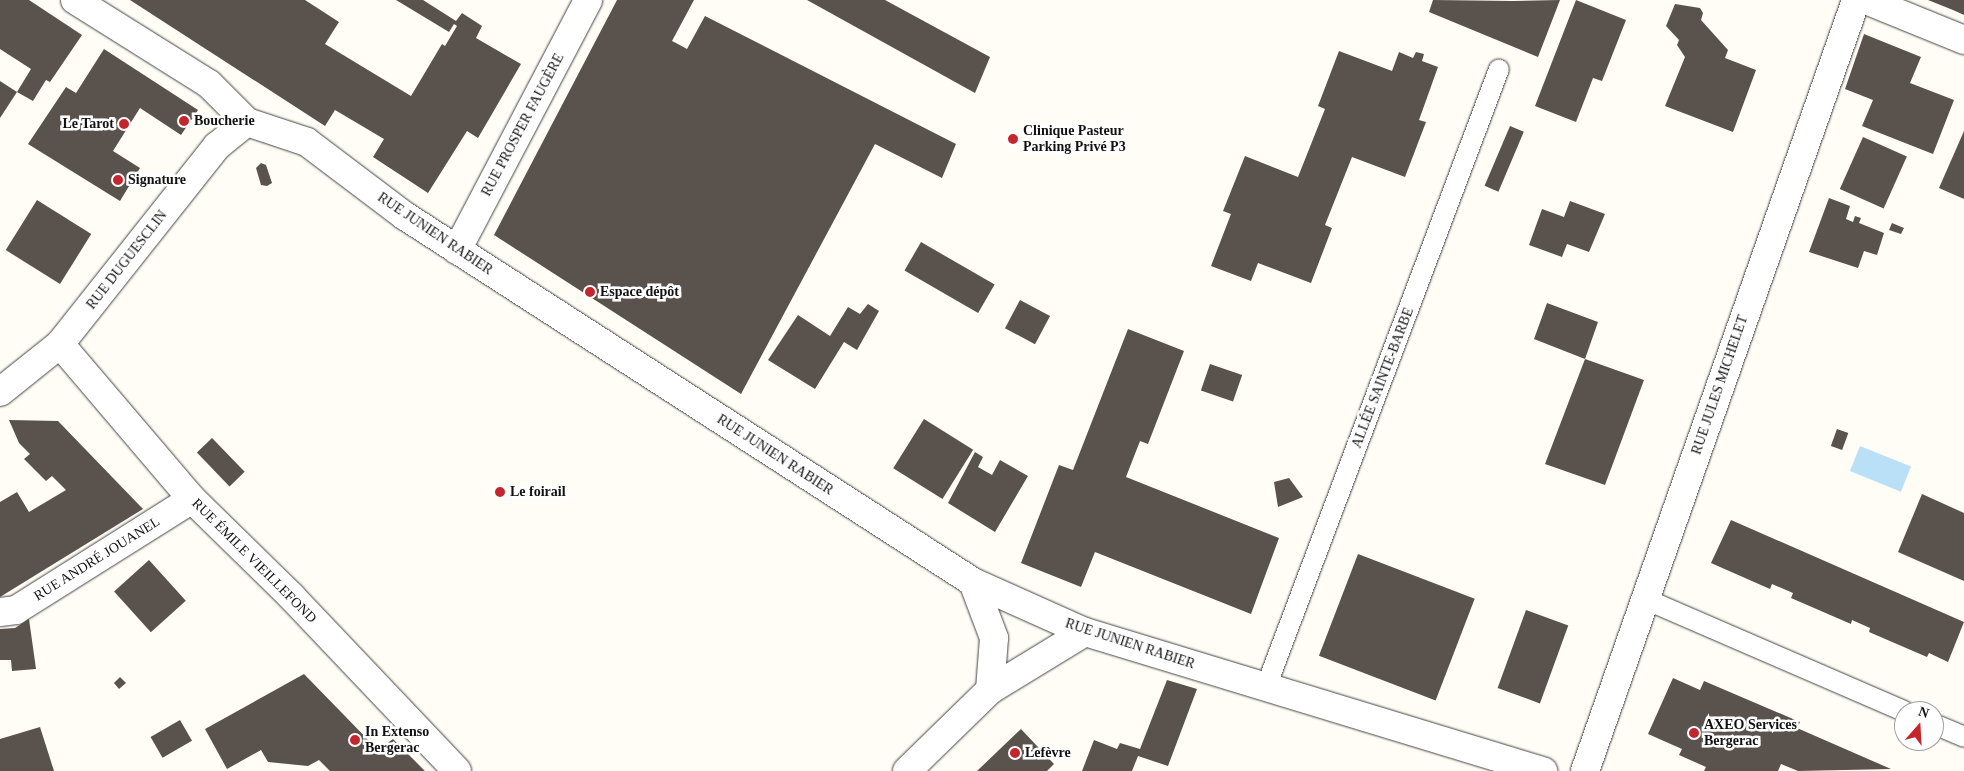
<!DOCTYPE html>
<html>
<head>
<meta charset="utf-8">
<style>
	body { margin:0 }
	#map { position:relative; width:1964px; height:771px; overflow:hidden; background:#fffdf5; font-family:"Times New Roman",serif }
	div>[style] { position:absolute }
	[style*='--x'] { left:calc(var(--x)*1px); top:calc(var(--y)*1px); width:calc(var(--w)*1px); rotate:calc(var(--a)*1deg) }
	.water>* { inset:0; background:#b9e0f7; transform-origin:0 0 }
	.building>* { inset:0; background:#5a524d; transform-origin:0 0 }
	.roads { filter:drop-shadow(0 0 1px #444) drop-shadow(0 0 1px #444) }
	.service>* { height:20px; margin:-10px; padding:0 10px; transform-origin:10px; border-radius:10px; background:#fff }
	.minor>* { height:28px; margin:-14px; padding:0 14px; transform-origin:14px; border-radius:14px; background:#fff }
	.dots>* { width:14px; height:14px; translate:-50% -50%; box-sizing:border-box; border:2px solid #fff; border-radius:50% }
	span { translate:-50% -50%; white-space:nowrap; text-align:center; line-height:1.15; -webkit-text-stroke:5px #fff; paint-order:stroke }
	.poi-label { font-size:14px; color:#111; font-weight:700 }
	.left { translate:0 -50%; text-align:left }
	.right { translate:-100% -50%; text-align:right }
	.street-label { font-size:14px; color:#111 }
	.north { position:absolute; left:1894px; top:701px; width:50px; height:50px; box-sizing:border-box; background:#fff; border:1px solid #a0a0a0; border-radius:50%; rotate:19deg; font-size:14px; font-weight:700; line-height:20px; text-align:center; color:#111 }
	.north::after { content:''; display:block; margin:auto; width:18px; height:22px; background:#c4262e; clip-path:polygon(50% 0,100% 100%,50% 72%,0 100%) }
</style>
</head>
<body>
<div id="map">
	<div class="water">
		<i style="left:1860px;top:446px;width:55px;height:27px;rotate:22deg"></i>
	</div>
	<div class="building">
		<i style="clip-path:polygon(0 0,29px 0,82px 35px,50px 82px,46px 80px,33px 101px,17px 92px,31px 69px,0 49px)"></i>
		<i style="clip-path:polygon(130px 0,305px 0,339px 22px,325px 44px,411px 96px,442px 44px,445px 46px,457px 26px,454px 24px,449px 32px,396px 0,423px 0,456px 21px,462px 13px,482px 26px,476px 38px,521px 64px,478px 138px,467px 131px,428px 193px,373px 157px,384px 139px,335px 110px,325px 126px)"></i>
		<i style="clip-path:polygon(617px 0,694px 0,672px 41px,676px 43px,687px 49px,705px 16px,956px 144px,942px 178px,875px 144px,741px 394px,494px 235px)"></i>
		<i style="clip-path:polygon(807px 0,885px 0,990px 57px,975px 93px)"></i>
		<i style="clip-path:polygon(1433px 0,1513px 1px,1560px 0,1538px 57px,1429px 12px)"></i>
		<i style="clip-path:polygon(1576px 0,1626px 20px,1602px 81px,1593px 78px,1576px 122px,1535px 106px)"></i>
		<i style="clip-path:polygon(1928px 0,1964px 0,1964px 15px,1953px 10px)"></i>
		<i style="clip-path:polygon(1675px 4px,1700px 8px,1703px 13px,1701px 20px,1728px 50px,1725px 58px,1756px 70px,1733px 132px,1665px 106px,1685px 57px,1677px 45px,1679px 40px,1666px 26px)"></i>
		<i style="clip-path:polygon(1864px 34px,1921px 57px,1910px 83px,1954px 100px,1933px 154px,1862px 126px,1873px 100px,1845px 89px)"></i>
		<i style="clip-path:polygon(104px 49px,198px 110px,181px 135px,140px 108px,113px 151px,140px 168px,120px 201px,28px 144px,66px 87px,76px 93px)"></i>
		<i style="clip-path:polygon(1339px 51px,1392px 71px,1399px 52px,1413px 58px,1416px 52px,1424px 54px,1422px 61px,1438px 67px,1419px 120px,1426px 122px,1405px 177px,1352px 157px,1325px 225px,1332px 228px,1311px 283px,1258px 263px,1251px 281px,1211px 266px,1231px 214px,1223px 211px,1245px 156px,1298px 177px,1325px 109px,1318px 106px)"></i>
		<i style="clip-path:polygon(0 81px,17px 92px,0 118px)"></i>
		<i style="left:1510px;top:126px;width:15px;height:65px;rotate:23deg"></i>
		<i style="clip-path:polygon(1964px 131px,1964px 199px,1939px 188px)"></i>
		<i style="left:1863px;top:137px;width:48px;height:57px;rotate:24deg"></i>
		<i style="clip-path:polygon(261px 163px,266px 165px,272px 183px,267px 186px,261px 185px,256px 168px)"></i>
		<i style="clip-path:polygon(1829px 198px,1850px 206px,1846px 219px,1853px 222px,1855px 216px,1861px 218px,1859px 223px,1884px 233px,1877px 255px,1864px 251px,1858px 268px,1809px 252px)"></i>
		<i style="left:37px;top:200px;width:64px;height:59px;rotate:32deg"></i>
		<i style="clip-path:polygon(1570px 201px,1605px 214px,1589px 252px,1567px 244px,1562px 257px,1529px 245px,1542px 209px,1564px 217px)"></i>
		<i style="clip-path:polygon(1892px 223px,1904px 228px,1901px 234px,1889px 230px)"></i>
		<i style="left:921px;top:242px;width:85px;height:33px;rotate:30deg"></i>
		<i style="left:1020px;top:300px;width:34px;height:32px;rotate:28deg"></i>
		<i style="clip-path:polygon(1547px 303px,1598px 322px,1585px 359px,1644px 380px,1605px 485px,1545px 464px,1585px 359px,1534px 339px)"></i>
		<i style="clip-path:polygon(868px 304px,879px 311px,857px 350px,844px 342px,815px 389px,768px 360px,798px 315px,830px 336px,848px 307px,860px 314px)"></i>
		<i style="clip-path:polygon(1128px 329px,1184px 351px,1148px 444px,1140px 441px,1126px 477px,1279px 538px,1251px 614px,1095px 552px,1081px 587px,1021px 563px,1059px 465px,1073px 470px)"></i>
		<i style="left:1210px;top:364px;width:34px;height:28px;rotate:19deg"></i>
		<i style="left:924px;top:419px;width:58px;height:58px;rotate:32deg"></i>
		<i style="clip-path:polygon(9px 420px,58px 421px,143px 509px,0 597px,0 502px,17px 492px,29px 512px,66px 490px,52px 476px,46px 481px,24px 459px,30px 454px,19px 443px)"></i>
		<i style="left:1837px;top:429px;width:12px;height:18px;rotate:20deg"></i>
		<i style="left:212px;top:438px;width:47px;height:21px;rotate:46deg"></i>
		<i style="clip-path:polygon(975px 452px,983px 457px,978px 467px,992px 475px,1000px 460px,1028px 476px,995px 532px,948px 503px)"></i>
		<i style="clip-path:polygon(1289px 478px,1303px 497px,1278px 507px,1274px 482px)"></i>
		<i style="clip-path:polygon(1922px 494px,1964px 513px,1964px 581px,1898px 552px)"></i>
		<i style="clip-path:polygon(1731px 520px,1964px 622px,1948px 662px,1929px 653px,1927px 657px,1869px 632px,1870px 628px,1852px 620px,1851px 624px,1791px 598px,1793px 593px,1772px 584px,1770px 589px,1711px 563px)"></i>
		<i style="left:1358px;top:554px;width:125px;height:109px;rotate:21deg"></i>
		<i style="left:149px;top:560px;width:55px;height:47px;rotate:48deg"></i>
		<i style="left:1526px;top:610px;width:45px;height:83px;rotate:20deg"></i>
		<i style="clip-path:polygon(29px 619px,36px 669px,12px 671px,11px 660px,0 660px,0 629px,15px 628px)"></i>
		<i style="clip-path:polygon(304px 674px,378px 750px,393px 739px,425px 771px,330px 771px,319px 760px,308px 766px,268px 762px,261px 750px,227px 769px,205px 729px)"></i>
		<i style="clip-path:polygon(120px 677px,126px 683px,119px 689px,114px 683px)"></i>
		<i style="clip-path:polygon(1673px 678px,1700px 690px,1704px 681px,1800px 722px,1797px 728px,1891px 769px,1798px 771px,1781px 764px,1778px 771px,1704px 771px,1706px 767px,1679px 755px,1682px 749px,1648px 734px)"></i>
		<i style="clip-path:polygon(1167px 680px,1197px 689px,1168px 766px,1138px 756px,1132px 771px,1082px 771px,1094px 740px,1117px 749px,1120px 743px,1140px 749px)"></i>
		<i style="left:180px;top:720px;width:24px;height:34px;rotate:60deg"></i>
		<i style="clip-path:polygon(40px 727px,54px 771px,0 771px,0 739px)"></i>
		<i style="clip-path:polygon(1021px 729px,1054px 764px,1047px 771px,977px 771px)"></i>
	</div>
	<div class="roads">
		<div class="service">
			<i style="--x:1645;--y:599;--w:282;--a:23.4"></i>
			<i style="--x:1266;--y:687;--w:660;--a:-69.34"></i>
			<i style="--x:1934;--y:724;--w:33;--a:23"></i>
		</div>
		<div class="minor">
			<i style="--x:75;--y:0;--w:158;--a:32.1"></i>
			<i style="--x:209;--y:84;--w:54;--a:45"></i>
			<i style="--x:247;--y:122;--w:63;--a:18.4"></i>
			<i style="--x:307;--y:142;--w:123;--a:37.1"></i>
			<i style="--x:405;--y:216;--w:676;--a:32.8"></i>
			<i style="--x:973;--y:582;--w:123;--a:24.1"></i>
			<i style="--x:1085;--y:632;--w:479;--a:16.9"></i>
			<i style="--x:1866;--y:0;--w:106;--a:22.2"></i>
			<i style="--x:457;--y:250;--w:282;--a:-62.3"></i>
			<i style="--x:60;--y:344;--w:204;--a:49.6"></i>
			<i style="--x:192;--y:499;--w:139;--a:44.4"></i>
			<i style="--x:291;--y:596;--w:241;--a:46.5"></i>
			<i style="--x:0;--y:392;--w:77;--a:-38.7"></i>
			<i style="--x:60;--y:344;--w:253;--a:-51.6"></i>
			<i style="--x:217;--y:146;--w:38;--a:-39"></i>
			<i style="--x:973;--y:582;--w:60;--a:69.4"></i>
			<i style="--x:994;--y:638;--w:52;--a:94.4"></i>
			<i style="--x:0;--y:612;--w:16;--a:-7"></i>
			<i style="--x:16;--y:610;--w:208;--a:-32.2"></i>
			<i style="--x:907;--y:771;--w:116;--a:-44.3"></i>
			<i style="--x:990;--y:690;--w:111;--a:-31.4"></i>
			<i style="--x:1585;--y:771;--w:817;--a:-70.63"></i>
		</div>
	</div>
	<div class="dots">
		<i style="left:184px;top:121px;background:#c4262e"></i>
		<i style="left:124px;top:124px;background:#c4262e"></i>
		<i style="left:1013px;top:139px;background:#c4262e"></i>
		<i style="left:118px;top:180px;background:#c4262e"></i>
		<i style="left:590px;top:292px;background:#c4262e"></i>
		<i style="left:500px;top:492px;background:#c4262e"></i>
		<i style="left:1694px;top:733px;background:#c4262e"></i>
		<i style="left:355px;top:740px;background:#c4262e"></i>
		<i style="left:1015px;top:753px;background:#c4262e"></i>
	</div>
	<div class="poi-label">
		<span class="left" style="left:194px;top:121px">Boucherie</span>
		<span class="right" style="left:114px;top:124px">Le Tarot</span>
		<span class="left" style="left:1023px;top:139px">Clinique Pasteur<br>Parking Privé P3</span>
		<span class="left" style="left:128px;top:180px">Signature</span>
		<span class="left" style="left:600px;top:292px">Espace dépôt</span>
		<span class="left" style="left:510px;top:492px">Le foirail</span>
		<span class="left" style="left:1704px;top:733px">AXEO Services<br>Bergerac</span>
		<span class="left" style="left:365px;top:740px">In Extenso<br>Bergerac</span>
		<span class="left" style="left:1025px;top:753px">Lefèvre</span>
	</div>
	<div class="street-label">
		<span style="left:523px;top:125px;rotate:-62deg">RUE PROSPER FAUGÈRE</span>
		<span style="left:435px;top:234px;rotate:34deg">RUE JUNIEN RABIER</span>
		<span style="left:127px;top:260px;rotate:-52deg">RUE DUGUESCLIN</span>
		<span style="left:1383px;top:378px;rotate:-69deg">ALLÉE SAINTE-BARBE</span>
		<span style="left:1720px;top:385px;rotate:-71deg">RUE JULES MICHELET</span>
		<span style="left:775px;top:455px;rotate:33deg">RUE JUNIEN RABIER</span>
		<span style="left:97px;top:559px;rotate:-32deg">RUE ANDRÉ JOUANEL</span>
		<span style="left:254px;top:561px;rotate:45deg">RUE ÉMILE VIEILLEFOND</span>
		<span style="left:1130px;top:644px;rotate:18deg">RUE JUNIEN RABIER</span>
	</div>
	<div class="north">N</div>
</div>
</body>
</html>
